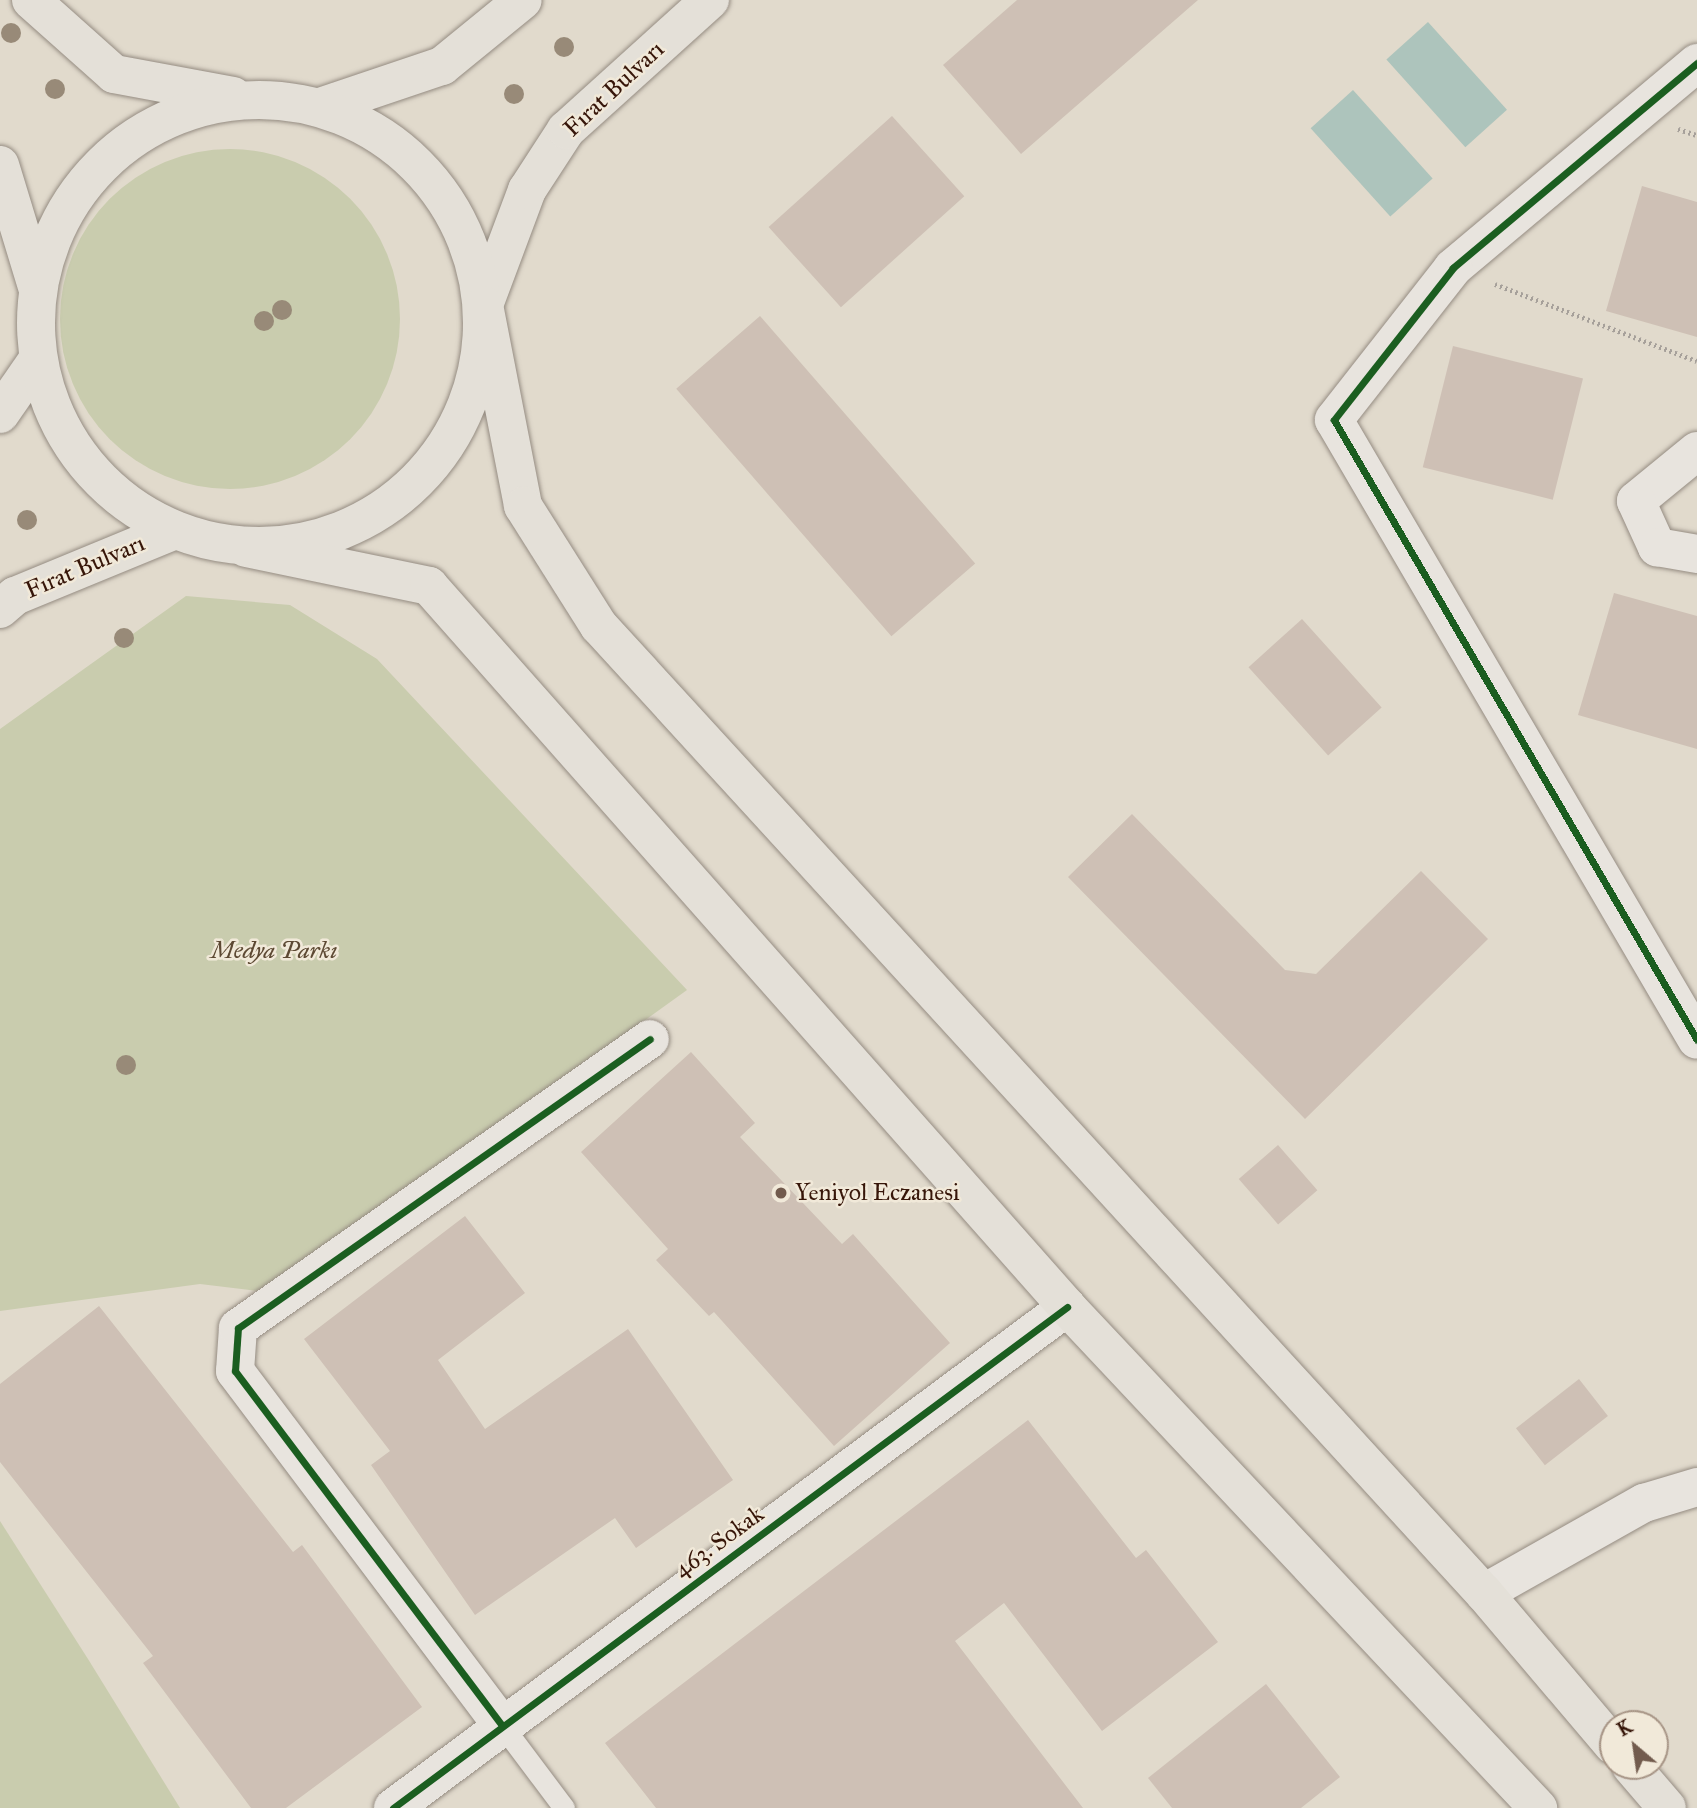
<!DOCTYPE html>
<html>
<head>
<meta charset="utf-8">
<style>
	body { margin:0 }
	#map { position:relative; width:1697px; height:1808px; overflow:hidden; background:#e1dacc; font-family:"IM FELL Great Primer",serif }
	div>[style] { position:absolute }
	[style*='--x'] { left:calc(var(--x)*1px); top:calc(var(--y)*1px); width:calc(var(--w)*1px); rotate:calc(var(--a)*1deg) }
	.green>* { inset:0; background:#c9ccae }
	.round { border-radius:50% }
	.water>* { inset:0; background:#adc4bc; transform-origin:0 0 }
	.building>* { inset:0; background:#cec0b5; transform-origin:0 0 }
	.path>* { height:4.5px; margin-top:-2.25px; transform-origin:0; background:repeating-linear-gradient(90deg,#a6a09a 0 2px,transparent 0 5.5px) }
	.roads { filter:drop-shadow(0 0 2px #958c82) drop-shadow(0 0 2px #958c82) }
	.service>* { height:21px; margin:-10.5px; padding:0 10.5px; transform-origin:10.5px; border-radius:10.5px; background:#e8e4de }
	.minor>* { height:38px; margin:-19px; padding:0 19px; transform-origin:19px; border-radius:19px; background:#e8e4de }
	.primary>* { height:38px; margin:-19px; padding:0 19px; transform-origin:19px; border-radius:19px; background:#e4e0d8 }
	.trunk>* { height:38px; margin:-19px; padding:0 19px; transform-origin:19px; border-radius:19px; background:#e4e0d8 }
	.trunk>.ring { margin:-19px; padding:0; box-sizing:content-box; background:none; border:38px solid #e4e0d8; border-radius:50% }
	.cycleway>* { height:7px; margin:-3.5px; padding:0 3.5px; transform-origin:3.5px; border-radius:3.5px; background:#1b5e20 }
	.trees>* { width:20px; height:20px; margin:-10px; border-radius:50%; background:#988a78 }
	.dots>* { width:19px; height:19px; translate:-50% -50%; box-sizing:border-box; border:4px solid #f1e9d9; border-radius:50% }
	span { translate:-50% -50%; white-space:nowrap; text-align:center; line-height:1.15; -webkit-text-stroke:5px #f1e9d9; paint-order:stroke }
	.street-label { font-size:24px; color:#371609 }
	.park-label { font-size:24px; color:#5d4933; font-style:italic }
	.poi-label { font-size:24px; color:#371609 }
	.left { translate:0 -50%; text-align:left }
	.north { position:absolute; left:1599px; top:1710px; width:70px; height:70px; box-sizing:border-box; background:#f1e9d9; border:2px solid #a79586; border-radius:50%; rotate:331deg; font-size:19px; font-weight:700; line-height:28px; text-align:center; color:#371609 }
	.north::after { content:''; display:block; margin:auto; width:24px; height:32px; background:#725b4d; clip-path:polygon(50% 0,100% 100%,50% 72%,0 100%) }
</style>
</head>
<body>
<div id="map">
	<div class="green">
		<i class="round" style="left:60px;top:149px;width:340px;height:340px"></i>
		<i style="clip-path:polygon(186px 596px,290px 605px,377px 659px,687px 990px,267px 1292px,200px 1284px,0 1311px,0 729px)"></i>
		<i style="clip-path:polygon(0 1521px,88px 1659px,180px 1808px,0 1808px)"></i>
	</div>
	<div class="water">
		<i style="left:1428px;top:22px;width:118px;height:56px;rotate:48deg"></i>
		<i style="left:1353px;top:90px;width:119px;height:57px;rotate:48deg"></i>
	</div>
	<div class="building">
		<i style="clip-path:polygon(1017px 0,1198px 0,1021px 154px,943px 65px)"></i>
		<i style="left:892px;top:116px;width:108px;height:166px;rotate:48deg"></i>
		<i style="clip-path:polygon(1642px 186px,1697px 202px,1697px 337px,1606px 311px)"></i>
		<i style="left:760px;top:316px;width:328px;height:111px;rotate:49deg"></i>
		<i style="left:1453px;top:346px;width:134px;height:125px;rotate:14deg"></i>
		<i style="clip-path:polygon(1614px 593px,1697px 616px,1697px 749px,1578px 715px)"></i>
		<i style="left:1302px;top:619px;width:119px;height:72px;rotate:48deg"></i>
		<i style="clip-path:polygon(1132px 814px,1285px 970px,1316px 974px,1421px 871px,1488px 939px,1305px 1119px,1068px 877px)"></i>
		<i style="clip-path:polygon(691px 1052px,755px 1123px,740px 1137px,842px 1244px,853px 1234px,950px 1343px,834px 1446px,714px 1312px,709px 1316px,656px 1260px,668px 1249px,581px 1152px)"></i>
		<i style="left:1278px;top:1145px;width:60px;height:52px;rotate:49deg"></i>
		<i style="clip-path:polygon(465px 1216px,525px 1293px,438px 1360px,485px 1429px,628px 1329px,733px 1480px,636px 1548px,615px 1518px,475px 1615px,371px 1465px,390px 1451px,304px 1339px)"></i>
		<i style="clip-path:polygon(99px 1306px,293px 1552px,302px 1545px,422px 1707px,286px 1808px,251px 1808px,143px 1663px,153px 1656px,0 1462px,0 1384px)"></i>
		<i style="left:1579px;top:1379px;width:47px;height:80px;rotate:52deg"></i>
		<i style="clip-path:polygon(1028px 1420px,1136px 1558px,1146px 1550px,1218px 1642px,1102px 1731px,1004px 1603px,955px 1641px,1083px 1808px,656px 1808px,605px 1743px)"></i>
		<i style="clip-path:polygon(1266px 1684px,1340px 1777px,1301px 1808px,1172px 1808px,1148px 1778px)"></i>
	</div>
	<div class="path">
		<i style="--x:1678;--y:129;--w:20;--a:18"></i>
		<i style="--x:1495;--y:284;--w:216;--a:20.9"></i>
	</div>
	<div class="roads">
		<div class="service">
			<i style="--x:501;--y:1724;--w:105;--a:53.1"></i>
		</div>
		<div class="minor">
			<i style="--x:1697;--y:63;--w:319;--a:140"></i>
			<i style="--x:1453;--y:268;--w:193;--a:128.1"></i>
			<i style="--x:1334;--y:420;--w:718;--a:59.65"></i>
			<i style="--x:1697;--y:451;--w:79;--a:140.7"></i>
			<i style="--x:1636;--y:501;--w:51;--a:65.5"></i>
			<i style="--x:1657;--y:547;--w:41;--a:9.9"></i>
			<i style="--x:1484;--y:1593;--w:184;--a:-29.4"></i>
			<i style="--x:1644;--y:1503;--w:55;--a:-16.8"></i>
			<i style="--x:501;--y:1724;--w:442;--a:-127"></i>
			<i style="--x:235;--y:1371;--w:43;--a:-86"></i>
			<i style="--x:238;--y:1328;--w:503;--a:-35.05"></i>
			<i style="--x:393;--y:1808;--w:840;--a:-36.62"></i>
		</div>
		<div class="primary">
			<i style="--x:320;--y:107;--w:129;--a:-18.6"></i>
			<i style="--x:442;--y:66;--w:104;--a:-39.2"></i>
			<i style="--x:484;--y:305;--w:123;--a:-69.5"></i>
			<i style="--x:527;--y:190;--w:72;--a:-57"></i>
			<i style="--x:566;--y:130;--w:194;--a:-42.1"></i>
			<i style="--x:0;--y:414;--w:63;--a:-55.3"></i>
			<i style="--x:0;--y:609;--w:20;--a:-41"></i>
			<i style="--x:15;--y:596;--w:171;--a:-22.4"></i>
		</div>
		<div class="trunk">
			<i style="--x:31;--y:0;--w:111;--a:41.7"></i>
			<i style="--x:114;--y:74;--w:121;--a:10.5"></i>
			<i class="ring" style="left:36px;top:100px;width:408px;height:408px"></i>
			<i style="--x:0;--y:165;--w:127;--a:73.1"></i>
			<i style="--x:484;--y:305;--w:205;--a:79"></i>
			<i style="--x:523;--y:506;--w:142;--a:57.7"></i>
			<i style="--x:599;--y:626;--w:1311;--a:47.54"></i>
			<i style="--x:1484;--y:1593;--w:199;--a:49.7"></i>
			<i style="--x:246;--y:548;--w:187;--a:11.7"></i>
			<i style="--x:429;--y:586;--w:963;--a:48.49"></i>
			<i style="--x:1067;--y:1307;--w:688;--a:46.77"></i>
			<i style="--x:1631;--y:1766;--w:55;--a:49.4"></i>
		</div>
	</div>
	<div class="cycleway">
		<i style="--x:1697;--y:63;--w:319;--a:140"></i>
		<i style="--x:1453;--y:268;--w:193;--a:128.1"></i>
		<i style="--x:1334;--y:420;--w:718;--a:59.65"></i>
		<i style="--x:501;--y:1724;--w:442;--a:-127"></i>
		<i style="--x:235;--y:1371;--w:43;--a:-86"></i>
		<i style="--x:238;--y:1328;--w:503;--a:-35.05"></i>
		<i style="--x:393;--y:1808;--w:840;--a:-36.62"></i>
	</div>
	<div class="trees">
		<i style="left:11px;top:33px"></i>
		<i style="left:564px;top:47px"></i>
		<i style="left:55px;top:89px"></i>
		<i style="left:514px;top:94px"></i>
		<i style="left:282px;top:310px"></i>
		<i style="left:264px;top:321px"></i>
		<i style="left:27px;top:520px"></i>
		<i style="left:124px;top:638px"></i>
		<i style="left:126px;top:1065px"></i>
	</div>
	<div class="dots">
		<i style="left:781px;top:1193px;background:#725b4d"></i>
	</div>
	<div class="street-label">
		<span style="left:614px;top:89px;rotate:-43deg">Fırat Bulvarı</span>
		<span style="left:85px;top:567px;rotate:-23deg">Fırat Bulvarı</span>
		<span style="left:719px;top:1542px;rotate:-36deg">463. Sokak</span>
	</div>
	<div class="park-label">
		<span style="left:274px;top:951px">Medya Parkı</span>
	</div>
	<div class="poi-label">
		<span class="left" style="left:795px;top:1193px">Yeniyol Eczanesi</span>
	</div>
	<div class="north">K</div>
</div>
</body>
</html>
